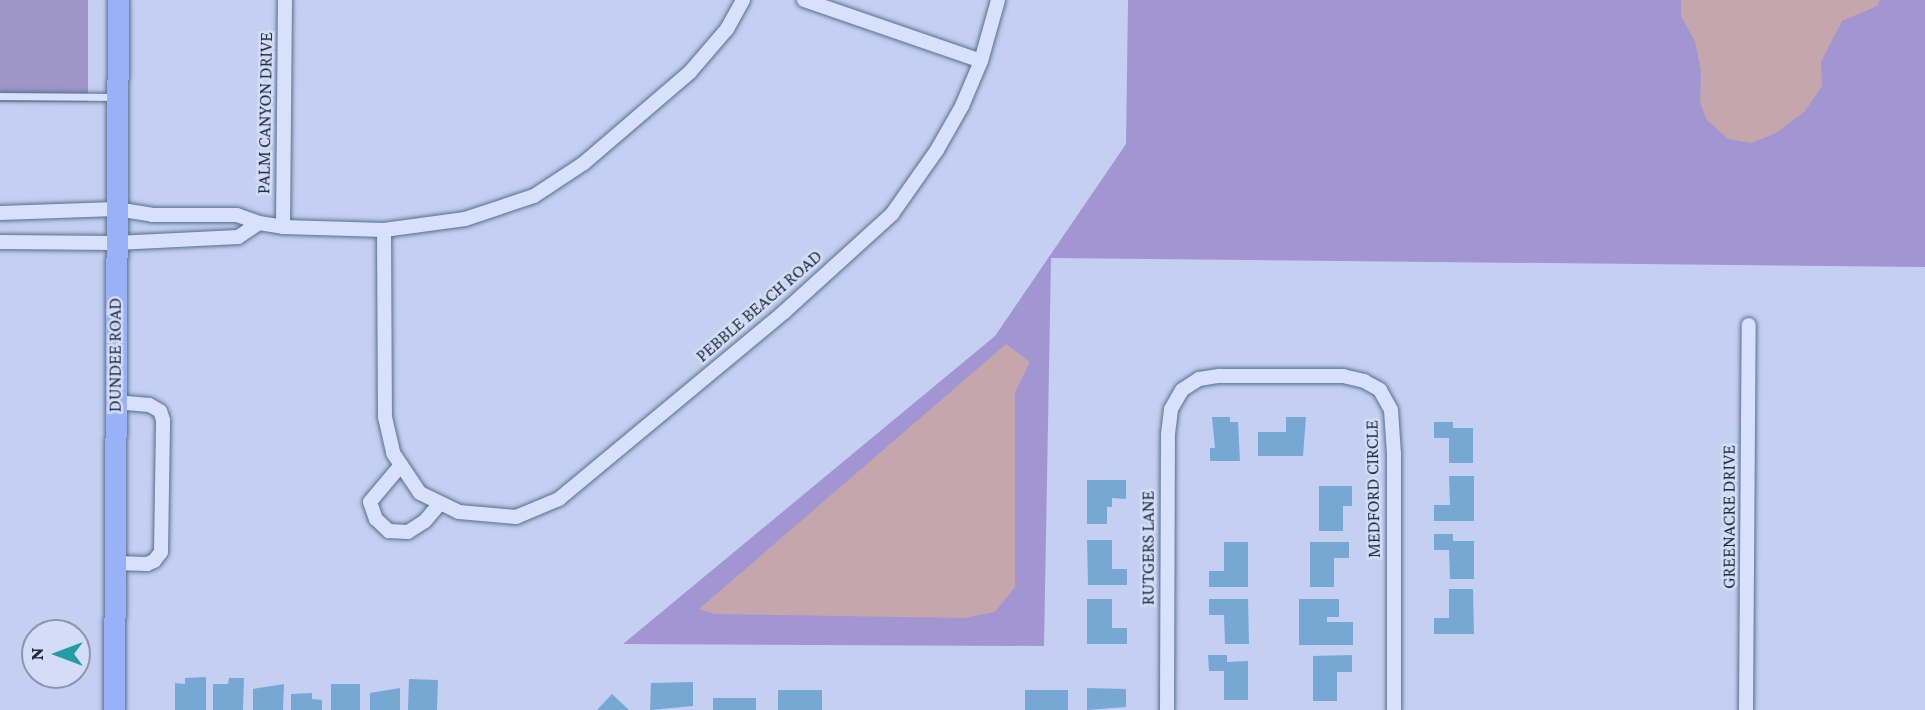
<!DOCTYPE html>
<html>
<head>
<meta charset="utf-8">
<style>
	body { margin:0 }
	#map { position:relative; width:1925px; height:710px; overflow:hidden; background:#c4cff2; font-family:"Crimson Pro",serif }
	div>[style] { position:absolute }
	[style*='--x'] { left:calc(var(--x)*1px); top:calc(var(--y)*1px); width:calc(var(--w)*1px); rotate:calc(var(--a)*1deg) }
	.green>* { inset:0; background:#a196d1 }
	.cemetery>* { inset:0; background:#9e96c6; transform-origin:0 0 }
	.water>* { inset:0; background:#c5a6ad }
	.building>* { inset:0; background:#77a8d3; transform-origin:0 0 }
	.roads { filter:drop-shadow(0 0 2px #586f8e) drop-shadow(0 0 2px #586f8e) }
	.lane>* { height:7px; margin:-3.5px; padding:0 3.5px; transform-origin:3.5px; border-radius:3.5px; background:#d8e1fb }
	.street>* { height:14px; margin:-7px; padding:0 7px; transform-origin:7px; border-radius:7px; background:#d8e1fb }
	.primary>* { height:21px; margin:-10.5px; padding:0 10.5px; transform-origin:10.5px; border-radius:10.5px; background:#99b1f7 }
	span { translate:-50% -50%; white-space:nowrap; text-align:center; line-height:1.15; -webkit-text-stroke:5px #d4ddf8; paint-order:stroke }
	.street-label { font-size:18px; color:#1e2c3d }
	.north { position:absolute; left:21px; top:619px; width:70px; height:70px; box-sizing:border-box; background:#d4ddf8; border:2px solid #8b96ad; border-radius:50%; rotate:270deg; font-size:19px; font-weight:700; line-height:28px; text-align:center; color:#1e2c3d }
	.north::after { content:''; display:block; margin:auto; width:24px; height:32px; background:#239da3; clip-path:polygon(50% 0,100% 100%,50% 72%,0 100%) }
</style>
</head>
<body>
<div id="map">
	<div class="green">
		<i style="clip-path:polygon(1128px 0,1925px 0,1925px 267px,1051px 258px,1044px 646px,623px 644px,995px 336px,1126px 144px)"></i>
	</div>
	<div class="cemetery">
		<i style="left:0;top:0;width:88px;height:102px"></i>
	</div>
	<div class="water">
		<i style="clip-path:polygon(1681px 0,1880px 0,1877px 6px,1842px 21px,1821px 62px,1822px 86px,1805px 111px,1776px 133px,1751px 143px,1728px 139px,1707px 120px,1700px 102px,1701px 71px,1695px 41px,1681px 16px)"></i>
		<i style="clip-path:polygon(1006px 344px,1030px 362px,1015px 392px,1015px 587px,995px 612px,964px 618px,715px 614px,699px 609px)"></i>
	</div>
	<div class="building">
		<i style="clip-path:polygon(1212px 417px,1230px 417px,1230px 422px,1238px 422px,1240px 461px,1210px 461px,1210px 448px,1215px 448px)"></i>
		<i style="clip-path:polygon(1286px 417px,1306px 417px,1303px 456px,1258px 456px,1258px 432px,1286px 432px)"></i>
		<i style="clip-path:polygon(1434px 422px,1453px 422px,1453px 428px,1473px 428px,1473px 463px,1449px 463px,1449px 438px,1434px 438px)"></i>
		<i style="clip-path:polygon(1449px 476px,1474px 476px,1474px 521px,1434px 521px,1434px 505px,1450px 505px)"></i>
		<i style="clip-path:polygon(1087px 480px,1126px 480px,1126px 499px,1112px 498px,1112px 507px,1107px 507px,1107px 524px,1087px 524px)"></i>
		<i style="clip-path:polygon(1319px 486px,1352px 486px,1352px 506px,1343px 506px,1343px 531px,1319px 531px)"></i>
		<i style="clip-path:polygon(1434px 534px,1453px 534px,1453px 541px,1474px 541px,1474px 579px,1450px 579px,1449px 550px,1434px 550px)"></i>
		<i style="clip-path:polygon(1087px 540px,1112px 540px,1112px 569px,1127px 569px,1127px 585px,1088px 585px)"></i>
		<i style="clip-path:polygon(1224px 542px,1248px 542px,1248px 587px,1209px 587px,1209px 571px,1224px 571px)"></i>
		<i style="clip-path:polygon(1310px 542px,1349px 542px,1349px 558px,1334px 558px,1334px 587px,1310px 587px)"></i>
		<i style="clip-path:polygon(1449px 589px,1473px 589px,1474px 634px,1434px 634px,1434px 618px,1449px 618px)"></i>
		<i style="clip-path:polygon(1087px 599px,1112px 599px,1112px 628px,1127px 628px,1127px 644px,1087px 644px)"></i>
		<i style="clip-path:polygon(1209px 599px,1248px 599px,1249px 644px,1225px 644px,1224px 615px,1209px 615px)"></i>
		<i style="clip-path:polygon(1299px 599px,1339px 599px,1339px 617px,1327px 617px,1327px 622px,1353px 622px,1353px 645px,1299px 645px)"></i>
		<i style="clip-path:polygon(1208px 655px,1227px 655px,1227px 662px,1248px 661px,1248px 700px,1224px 700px,1224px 671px,1209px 671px)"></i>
		<i style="clip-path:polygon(1352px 655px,1352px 672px,1337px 672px,1337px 701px,1313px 701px,1313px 656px)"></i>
		<i style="clip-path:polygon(206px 677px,206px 710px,175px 710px,175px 683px,185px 684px,185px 678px)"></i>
		<i style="clip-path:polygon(229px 678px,244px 678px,243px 710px,213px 710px,213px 684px,228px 684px)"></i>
		<i style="left:409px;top:679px;width:29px;height:31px;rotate:2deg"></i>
		<i style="clip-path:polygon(693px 682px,693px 706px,650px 710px,651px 683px)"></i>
		<i style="clip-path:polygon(284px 684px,283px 710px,253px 710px,253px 689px)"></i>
		<i style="left:331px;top:684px;width:29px;height:26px"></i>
		<i style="clip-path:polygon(400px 688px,400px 710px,370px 710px,370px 693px)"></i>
		<i style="clip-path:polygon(1087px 688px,1126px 689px,1126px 707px,1087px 710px)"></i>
		<i style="left:778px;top:690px;width:44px;height:20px"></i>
		<i style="left:1025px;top:690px;width:43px;height:20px"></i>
		<i style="clip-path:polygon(312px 693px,312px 699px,322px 700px,322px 710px,291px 710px,291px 694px)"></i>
		<i style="clip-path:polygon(612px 694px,629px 710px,597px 710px)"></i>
		<i style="left:713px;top:698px;width:43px;height:12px"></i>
	</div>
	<div class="roads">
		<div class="lane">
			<i style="--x:0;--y:96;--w:116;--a:0.5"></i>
		</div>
		<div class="street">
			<i style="--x:804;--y:0;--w:187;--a:19"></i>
			<i style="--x:0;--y:213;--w:116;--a:-2"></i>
			<i style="--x:116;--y:209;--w:36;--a:9"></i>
			<i style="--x:152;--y:215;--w:85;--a:0"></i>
			<i style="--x:237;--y:215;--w:23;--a:20"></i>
			<i style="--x:259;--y:223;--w:25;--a:146"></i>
			<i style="--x:238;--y:237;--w:122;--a:177.2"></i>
			<i style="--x:116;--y:243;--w:116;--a:-179.5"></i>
			<i style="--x:259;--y:223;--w:24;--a:9"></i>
			<i style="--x:283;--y:227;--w:101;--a:1.7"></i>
			<i style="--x:384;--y:230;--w:82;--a:-7.7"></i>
			<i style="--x:465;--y:219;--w:73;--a:-18.4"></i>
			<i style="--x:534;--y:196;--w:60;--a:-33.4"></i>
			<i style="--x:584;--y:163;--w:140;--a:-40.6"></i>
			<i style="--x:690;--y:72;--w:57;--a:-49.3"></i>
			<i style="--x:727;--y:29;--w:33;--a:-61"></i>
			<i style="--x:283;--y:227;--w:227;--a:-89.5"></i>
			<i style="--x:384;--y:230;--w:187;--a:89.7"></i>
			<i style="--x:385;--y:417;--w:37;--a:77"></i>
			<i style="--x:393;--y:453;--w:48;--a:56"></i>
			<i style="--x:420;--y:493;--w:43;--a:26"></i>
			<i style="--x:459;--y:512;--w:57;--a:5"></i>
			<i style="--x:516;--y:517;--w:47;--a:-22.7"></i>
			<i style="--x:559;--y:499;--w:293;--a:-39.7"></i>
			<i style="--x:784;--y:312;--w:146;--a:-42.2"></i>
			<i style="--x:892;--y:214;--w:78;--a:-54.9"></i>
			<i style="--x:937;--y:150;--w:51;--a:-60.4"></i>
			<i style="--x:962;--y:106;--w:49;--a:-67.1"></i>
			<i style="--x:981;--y:61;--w:63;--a:-74.4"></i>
			<i style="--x:401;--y:465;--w:48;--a:130"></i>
			<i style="--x:370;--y:502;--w:18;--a:71"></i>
			<i style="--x:376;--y:519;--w:18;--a:43"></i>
			<i style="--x:389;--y:531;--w:19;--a:3"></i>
			<i style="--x:408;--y:532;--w:20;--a:-33"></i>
			<i style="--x:425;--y:521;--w:23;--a:-50"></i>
			<i style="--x:115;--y:563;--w:32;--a:2"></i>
			<i style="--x:147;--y:564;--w:8;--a:-23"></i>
			<i style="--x:154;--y:561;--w:11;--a:-52"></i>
			<i style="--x:161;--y:552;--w:132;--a:-89.1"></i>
			<i style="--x:163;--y:420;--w:9;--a:-108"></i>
			<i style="--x:160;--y:411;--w:13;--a:-151"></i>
			<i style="--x:149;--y:405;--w:34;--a:-175"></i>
			<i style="--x:1167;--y:710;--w:276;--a:-89.8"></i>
			<i style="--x:1168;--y:434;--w:25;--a:-83"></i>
			<i style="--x:1171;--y:409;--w:22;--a:-60"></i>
			<i style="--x:1182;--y:390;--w:20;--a:-33"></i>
			<i style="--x:1199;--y:379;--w:20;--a:-9"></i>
			<i style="--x:1219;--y:376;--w:124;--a:0"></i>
			<i style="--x:1343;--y:376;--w:22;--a:13"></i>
			<i style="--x:1364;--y:381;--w:18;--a:29"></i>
			<i style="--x:1380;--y:390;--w:23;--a:61"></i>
			<i style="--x:1391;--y:410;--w:44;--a:86.1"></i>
			<i style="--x:1394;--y:454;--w:256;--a:90"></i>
			<i style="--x:1746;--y:710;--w:385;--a:-89.6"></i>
		</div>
		<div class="primary">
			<i style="--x:114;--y:710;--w:710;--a:-89.68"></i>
		</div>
	</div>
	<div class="street-label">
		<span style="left:265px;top:113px;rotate:-89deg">PALM CANYON DRIVE</span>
		<span style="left:759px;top:306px;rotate:-41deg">PEBBLE BEACH ROAD</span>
		<span style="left:115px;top:355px;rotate:-90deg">DUNDEE ROAD</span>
		<span style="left:1373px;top:489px;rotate:-91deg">MEDFORD CIRCLE</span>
		<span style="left:1729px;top:517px;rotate:-90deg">GREENACRE DRIVE</span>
		<span style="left:1148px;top:548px;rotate:-90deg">RUTGERS LANE</span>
	</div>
	<div class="north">N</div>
</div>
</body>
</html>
